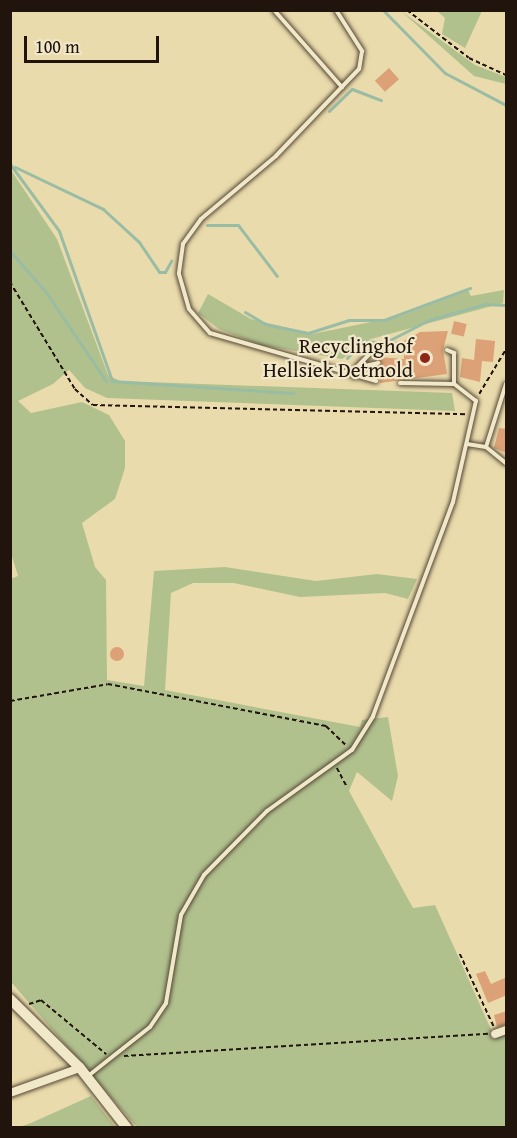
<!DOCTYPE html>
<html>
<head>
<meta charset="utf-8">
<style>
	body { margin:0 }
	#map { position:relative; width:517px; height:1138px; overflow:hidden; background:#eadbac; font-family:"Gentium Book Plus",serif }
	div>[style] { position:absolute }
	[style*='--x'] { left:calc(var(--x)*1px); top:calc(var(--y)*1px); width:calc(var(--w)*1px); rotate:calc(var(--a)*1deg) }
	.green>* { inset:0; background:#b1c18e }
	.stream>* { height:3px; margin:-1.5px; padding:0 1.5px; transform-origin:1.5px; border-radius:1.5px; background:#99bca5 }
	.building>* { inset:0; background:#dca176; transform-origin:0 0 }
	.round { border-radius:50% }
	.path>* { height:1.5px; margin-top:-0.75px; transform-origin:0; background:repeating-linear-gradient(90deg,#20140d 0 4.5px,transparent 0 7.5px) }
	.roads { filter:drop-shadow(0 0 2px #524635) drop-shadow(0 0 2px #524635) }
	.lane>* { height:4px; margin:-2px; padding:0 2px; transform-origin:2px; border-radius:2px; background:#f1e8c9 }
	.street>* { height:8px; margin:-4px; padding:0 4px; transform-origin:4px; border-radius:4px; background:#f1e8c9 }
	.secondary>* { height:10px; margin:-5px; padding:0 5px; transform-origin:5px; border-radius:5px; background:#f1e8c9 }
	.dots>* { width:16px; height:16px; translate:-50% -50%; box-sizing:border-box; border:3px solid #f1e8c9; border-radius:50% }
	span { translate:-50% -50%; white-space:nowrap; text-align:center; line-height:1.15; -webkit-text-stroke:4.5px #f1e8c9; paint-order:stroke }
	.poi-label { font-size:21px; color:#20140d }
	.right { translate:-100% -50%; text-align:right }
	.frame { position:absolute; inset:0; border:12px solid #20140d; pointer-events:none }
	.scale { position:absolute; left:24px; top:36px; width:135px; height:27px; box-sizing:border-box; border:3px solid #20140d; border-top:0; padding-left:8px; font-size:18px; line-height:21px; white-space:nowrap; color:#20140d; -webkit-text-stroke:4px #f1e8c9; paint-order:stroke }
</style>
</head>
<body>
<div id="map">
	<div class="green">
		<i style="clip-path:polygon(401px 11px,475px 65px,506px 77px,506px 84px,474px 76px)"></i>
		<i style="clip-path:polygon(437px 11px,482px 11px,465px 48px,442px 34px,445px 18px)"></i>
		<i style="clip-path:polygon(11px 170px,57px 239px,108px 375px,120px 381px,452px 393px,455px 411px,107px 398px,85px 388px,69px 370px,53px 384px,18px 401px,31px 413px,82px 402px,109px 415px,125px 441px,125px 468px,115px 499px,82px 523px,95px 567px,106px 580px,107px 680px,144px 686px,154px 571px,225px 567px,316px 581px,377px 574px,417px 579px,408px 599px,385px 593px,300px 597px,234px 583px,193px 583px,171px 593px,165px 690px,360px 727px,362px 720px,388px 717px,398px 776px,392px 801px,357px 772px,349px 791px,413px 908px,435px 905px,494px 1036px,506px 1032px,506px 1127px,137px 1127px,11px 982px,10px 579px,18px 576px,11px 553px)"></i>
		<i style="clip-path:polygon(468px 290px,471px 296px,504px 290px,503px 303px,371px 339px,342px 359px,261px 345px,219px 329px,198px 313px,208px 294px,251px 319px,312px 334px,401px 316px)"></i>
		<i style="clip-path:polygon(91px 1096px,115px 1127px,19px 1127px,31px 1123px)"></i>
	</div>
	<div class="stream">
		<i style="--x:383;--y:10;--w:88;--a:45.5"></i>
		<i style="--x:445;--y:73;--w:69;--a:27.7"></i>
		<i style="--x:329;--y:111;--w:32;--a:-44"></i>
		<i style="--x:352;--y:89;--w:31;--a:21"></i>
		<i style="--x:10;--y:164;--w:83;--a:53.8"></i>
		<i style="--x:59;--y:231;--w:159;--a:70.5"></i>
		<i style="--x:112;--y:381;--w:182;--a:3.8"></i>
		<i style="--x:15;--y:167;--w:98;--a:25.5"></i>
		<i style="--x:103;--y:209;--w:49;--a:42.5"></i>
		<i style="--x:139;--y:242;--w:36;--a:56"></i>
		<i style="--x:159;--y:272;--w:6;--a:0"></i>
		<i style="--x:165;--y:272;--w:13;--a:-61"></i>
		<i style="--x:207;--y:225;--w:31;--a:0"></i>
		<i style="--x:238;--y:225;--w:64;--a:52.6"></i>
		<i style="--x:10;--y:251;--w:53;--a:48.8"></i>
		<i style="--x:45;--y:291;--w:109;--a:55.9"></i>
		<i style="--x:245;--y:312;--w:23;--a:31"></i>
		<i style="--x:265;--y:324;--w:44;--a:11.8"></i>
		<i style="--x:308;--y:333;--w:43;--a:-17.6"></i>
		<i style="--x:349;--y:320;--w:35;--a:0"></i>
		<i style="--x:384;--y:320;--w:92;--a:-20.4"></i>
		<i style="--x:347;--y:358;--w:23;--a:-47"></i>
		<i style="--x:363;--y:341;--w:21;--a:5"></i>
		<i style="--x:384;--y:343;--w:51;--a:-27.1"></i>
		<i style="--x:429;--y:320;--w:58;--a:-15.9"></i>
		<i style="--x:485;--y:304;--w:21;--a:3"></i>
	</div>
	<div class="building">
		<i style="left:389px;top:68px;width:15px;height:19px;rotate:48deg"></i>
		<i style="left:454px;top:321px;width:13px;height:13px;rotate:13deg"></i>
		<i style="clip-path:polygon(448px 331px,443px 350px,447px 374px,380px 383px,378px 357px,404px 359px,404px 341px,420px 332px)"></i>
		<i style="clip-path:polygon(476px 339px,495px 341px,493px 362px,482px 361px,480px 382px,460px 377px,462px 358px,474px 360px)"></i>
		<i style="clip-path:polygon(499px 428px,507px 429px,507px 453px,494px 448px)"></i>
		<i class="round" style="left:110px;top:647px;width:14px;height:14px"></i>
		<i style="clip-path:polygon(485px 971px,491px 984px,507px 977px,507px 995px,488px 1003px,476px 974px)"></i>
		<i style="clip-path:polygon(507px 1011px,507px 1024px,497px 1027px,494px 1015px)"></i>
	</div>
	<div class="path">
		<i style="--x:407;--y:10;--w:78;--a:37.7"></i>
		<i style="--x:469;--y:58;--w:41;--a:24.7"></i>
		<i style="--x:10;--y:282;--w:125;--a:58.7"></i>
		<i style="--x:75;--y:389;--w:24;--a:42"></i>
		<i style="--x:93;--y:405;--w:374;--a:1.4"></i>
		<i style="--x:479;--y:394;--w:52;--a:-59"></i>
		<i style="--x:10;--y:701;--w:99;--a:-9.8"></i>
		<i style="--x:108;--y:684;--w:222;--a:10.9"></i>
		<i style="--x:326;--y:726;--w:29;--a:44"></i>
		<i style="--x:337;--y:768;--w:21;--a:62"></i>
		<i style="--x:460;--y:954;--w:81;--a:65"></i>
		<i style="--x:29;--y:1004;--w:13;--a:-18"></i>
		<i style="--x:41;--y:1000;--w:85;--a:39.7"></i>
		<i style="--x:124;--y:1056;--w:365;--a:-3.5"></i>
	</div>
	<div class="roads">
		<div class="lane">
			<i style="--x:274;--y:10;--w:103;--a:48.6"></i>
			<i style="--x:336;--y:10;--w:49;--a:57.6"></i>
			<i style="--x:362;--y:51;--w:18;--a:99"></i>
			<i style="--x:359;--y:69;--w:120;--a:133.7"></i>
			<i style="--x:276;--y:156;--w:98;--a:140"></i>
			<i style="--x:201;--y:219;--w:31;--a:126"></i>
			<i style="--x:183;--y:244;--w:30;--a:98"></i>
			<i style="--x:179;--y:274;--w:36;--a:74"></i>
			<i style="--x:189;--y:309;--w:32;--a:49"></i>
			<i style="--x:210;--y:333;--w:173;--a:16.1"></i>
			<i style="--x:447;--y:350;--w:8;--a:23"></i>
			<i style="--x:454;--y:353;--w:31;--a:90"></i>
			<i style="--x:356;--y:368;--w:28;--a:-46"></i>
			<i style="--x:375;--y:348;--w:29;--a:0"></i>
			<i style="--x:354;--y:377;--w:9;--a:-77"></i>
			<i style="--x:356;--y:368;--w:23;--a:-13"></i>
			<i style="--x:467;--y:444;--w:19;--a:9"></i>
			<i style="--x:486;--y:447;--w:26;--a:39"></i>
			<i style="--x:486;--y:447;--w:66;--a:-72.4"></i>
			<i style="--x:88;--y:1076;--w:79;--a:-38.3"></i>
			<i style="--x:150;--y:1027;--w:29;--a:-56"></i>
			<i style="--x:166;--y:1003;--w:89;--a:-80.3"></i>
			<i style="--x:181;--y:915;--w:46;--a:-60.1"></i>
			<i style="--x:204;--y:875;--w:90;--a:-45.5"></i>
			<i style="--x:267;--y:811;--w:105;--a:-35.7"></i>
			<i style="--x:352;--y:750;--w:40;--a:-58"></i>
			<i style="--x:373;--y:716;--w:228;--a:-69.5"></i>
			<i style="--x:453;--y:502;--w:104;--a:-77.2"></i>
			<i style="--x:476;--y:401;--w:28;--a:-142"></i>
			<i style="--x:454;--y:384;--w:54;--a:-178.9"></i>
		</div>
		<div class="street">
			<i style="--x:495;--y:1034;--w:12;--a:-20"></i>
			<i style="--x:10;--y:1093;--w:74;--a:-19.7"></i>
		</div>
		<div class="secondary">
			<i style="--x:10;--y:999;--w:98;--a:44.6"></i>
			<i style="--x:80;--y:1068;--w:76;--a:51.9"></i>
		</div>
	</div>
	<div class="dots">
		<i style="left:425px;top:358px;background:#8f2418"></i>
	</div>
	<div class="poi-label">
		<span class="right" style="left:413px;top:358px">Recyclinghof<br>Hellsiek Detmold</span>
	</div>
	<div class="frame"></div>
	<div class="scale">100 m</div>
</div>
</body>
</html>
